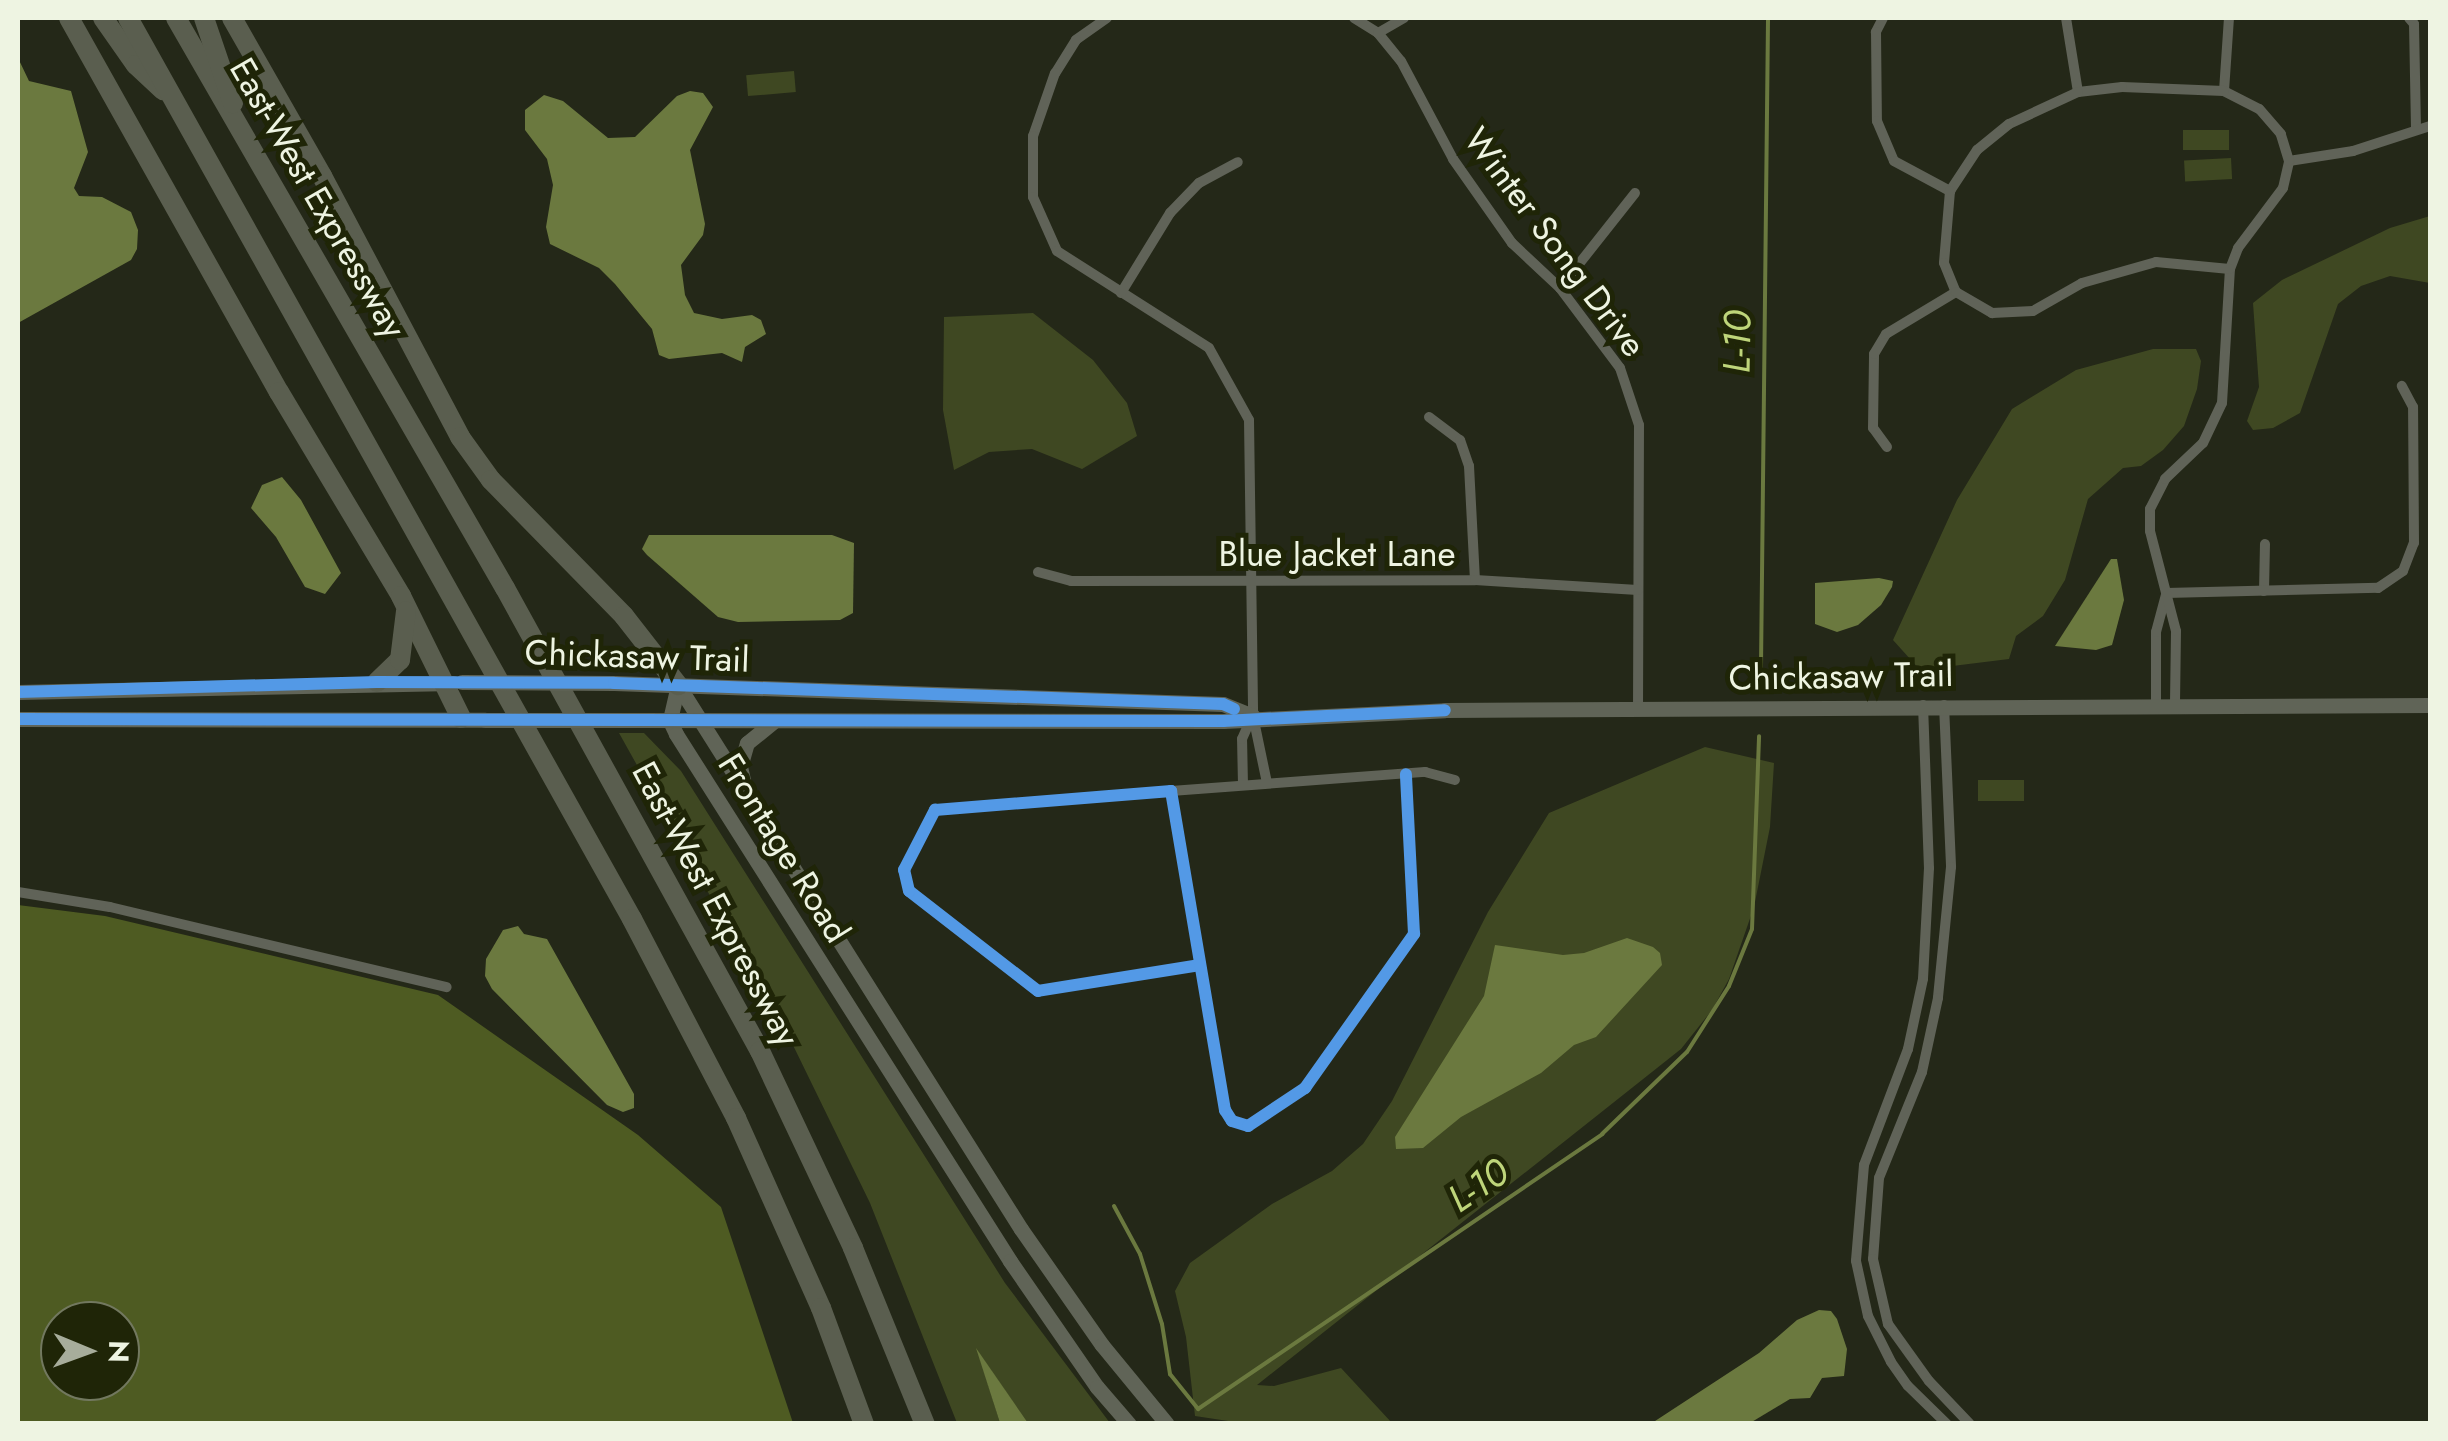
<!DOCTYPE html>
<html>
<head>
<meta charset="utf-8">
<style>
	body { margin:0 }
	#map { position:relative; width:2448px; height:1441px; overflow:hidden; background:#242818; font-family:Jost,sans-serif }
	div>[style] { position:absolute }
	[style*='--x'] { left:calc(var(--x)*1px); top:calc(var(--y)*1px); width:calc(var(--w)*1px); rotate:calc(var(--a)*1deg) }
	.green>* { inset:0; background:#3f4822; transform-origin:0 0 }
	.forest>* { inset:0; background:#4e5b22 }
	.water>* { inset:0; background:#6b793f }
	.stream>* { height:4px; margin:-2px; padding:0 2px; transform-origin:2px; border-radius:2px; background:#6b793f }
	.street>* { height:10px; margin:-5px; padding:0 5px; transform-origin:5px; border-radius:5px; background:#606358 }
	.secondary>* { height:15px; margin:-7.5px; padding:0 7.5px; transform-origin:7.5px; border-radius:7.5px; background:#606457 }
	.highway>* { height:20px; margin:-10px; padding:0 10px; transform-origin:10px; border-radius:10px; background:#5a5e4f }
	.secondary-bridge>* { height:15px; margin:-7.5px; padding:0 7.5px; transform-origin:7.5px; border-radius:7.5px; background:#606457 }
	.cycleway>* { height:12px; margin:-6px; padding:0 6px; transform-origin:6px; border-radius:6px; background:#5399e6 }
	span { translate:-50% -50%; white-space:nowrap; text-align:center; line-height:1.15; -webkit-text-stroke:10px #1f2507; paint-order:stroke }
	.street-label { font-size:35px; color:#eef4e2 }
	.water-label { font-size:38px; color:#bed57a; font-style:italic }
	.frame { position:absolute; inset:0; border:20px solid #eef4e2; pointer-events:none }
	.north { position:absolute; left:40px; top:1301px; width:100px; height:100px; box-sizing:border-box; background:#1f2507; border:2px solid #72785f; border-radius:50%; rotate:91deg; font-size:28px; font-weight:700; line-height:40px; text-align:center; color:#eef4e2 }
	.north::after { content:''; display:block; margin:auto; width:35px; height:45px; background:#a7ad9b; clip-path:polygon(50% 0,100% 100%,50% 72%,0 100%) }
</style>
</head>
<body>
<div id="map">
	<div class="green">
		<i style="left:794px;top:71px;width:21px;height:48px;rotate:85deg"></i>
		<i style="left:2229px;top:130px;width:20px;height:46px;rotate:90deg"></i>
		<i style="left:2231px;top:158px;width:21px;height:47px;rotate:87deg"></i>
		<i style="clip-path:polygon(2430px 216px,2430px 283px,2390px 276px,2361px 286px,2338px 304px,2300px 413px,2273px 428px,2253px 430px,2247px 421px,2259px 387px,2253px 303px,2282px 280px,2390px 228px)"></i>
		<i style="clip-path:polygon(1033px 313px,1093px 360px,1127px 403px,1137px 436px,1082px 469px,1032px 449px,989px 452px,954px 470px,943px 410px,944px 317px)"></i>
		<i style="clip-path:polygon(2153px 349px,2196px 349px,2201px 361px,2197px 389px,2184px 426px,2163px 450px,2141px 466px,2123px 468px,2088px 499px,2065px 580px,2043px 616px,2016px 636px,2009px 659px,1920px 670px,1893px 640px,1957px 500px,2012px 409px,2076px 370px)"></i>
		<i style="clip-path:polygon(619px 733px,644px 733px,681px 771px,1005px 1283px,1110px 1423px,1028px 1423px,978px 1352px,1000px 1423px,957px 1423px,870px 1203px,789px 1037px)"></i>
		<i style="clip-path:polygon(1705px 747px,1774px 763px,1770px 827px,1754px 907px,1729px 979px,1712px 1010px,1681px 1049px,1257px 1385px,1274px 1386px,1341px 1368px,1392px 1423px,1248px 1424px,1195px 1416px,1186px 1337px,1175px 1291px,1190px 1263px,1272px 1204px,1332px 1171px,1363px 1144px,1392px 1101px,1488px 912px,1549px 813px)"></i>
		<i style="left:1978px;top:780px;width:46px;height:21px"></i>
	</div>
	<div class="forest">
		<i style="clip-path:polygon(evenodd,18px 905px,105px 916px,438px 995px,638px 1135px,721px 1207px,793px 1423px,18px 1423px,18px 905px,60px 1321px,120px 1321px,120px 1381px,60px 1381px,60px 1321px)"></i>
	</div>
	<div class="water">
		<i style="clip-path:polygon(18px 58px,29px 81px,71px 91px,88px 152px,74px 188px,79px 196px,102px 197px,131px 212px,138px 230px,137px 249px,131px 260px,18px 323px)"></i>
		<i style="clip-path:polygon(690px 91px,703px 93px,713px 107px,690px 150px,705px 224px,703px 235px,681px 265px,685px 295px,694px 313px,722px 319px,752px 315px,761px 320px,766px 334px,745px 347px,742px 362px,722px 353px,669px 359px,659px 355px,652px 329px,615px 284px,599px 268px,550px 244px,546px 227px,553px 185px,547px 159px,525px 130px,525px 110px,544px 95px,563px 101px,608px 138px,635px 137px,677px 96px)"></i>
		<i style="clip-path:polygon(282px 477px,301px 500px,341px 573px,325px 594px,305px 587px,276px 537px,251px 508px,262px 485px)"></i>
		<i style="clip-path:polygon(649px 535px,832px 535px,854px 543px,853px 613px,840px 620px,738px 622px,718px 617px,647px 555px,642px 549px)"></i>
		<i style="clip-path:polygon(2111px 559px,2117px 559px,2124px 600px,2112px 645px,2096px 650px,2055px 646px)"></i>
		<i style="clip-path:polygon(1879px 578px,1893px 581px,1892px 587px,1881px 605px,1858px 625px,1837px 632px,1815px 624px,1815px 583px)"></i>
		<i style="clip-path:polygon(518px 926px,524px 934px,547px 939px,634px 1094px,634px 1108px,623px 1112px,607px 1105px,492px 989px,485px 976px,486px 959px,503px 930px)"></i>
		<i style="clip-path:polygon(1627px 938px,1653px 947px,1660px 953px,1662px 965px,1596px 1037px,1574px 1045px,1541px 1073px,1461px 1117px,1423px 1148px,1396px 1149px,1395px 1137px,1484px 996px,1495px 945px,1563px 955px,1584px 953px)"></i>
		<i style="clip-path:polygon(1819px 1310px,1831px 1311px,1837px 1319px,1847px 1349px,1844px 1376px,1822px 1378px,1810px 1398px,1790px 1399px,1750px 1423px,1652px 1423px,1759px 1353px,1797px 1320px)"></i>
		<i style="clip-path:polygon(976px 1348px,1028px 1423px,1000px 1423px)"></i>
	</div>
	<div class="stream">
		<i style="--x:1761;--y:667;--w:649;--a:-89.38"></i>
		<i style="--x:1114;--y:1206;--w:55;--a:61.6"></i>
		<i style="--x:1140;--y:1254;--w:73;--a:72.6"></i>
		<i style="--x:1162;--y:1324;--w:51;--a:80.9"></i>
		<i style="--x:1170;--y:1374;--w:45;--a:51.3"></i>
		<i style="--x:1198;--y:1409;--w:489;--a:-34.2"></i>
		<i style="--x:1602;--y:1134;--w:118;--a:-44"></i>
		<i style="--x:1687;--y:1052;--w:78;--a:-57.5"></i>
		<i style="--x:1729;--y:986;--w:61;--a:-68"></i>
		<i style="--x:1752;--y:929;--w:193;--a:-87.9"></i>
	</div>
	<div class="street">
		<i style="--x:1107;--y:18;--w:38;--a:145"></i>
		<i style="--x:1076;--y:40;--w:39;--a:122"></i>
		<i style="--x:1055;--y:73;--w:67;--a:109.2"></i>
		<i style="--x:1033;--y:136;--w:61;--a:90"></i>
		<i style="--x:1033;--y:197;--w:59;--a:66"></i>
		<i style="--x:1057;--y:251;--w:180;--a:32.5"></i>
		<i style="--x:1209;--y:348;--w:82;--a:60.9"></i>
		<i style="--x:1249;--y:420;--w:296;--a:89.2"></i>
		<i style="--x:1253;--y:716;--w:68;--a:78.2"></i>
		<i style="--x:1354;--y:18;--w:28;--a:32"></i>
		<i style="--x:1378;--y:33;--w:36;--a:51"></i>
		<i style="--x:1401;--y:61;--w:111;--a:62"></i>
		<i style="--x:1453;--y:159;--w:103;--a:54.9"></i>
		<i style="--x:1512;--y:243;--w:66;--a:43.2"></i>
		<i style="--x:1560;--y:288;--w:100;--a:53.1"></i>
		<i style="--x:1620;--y:368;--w:60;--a:71.6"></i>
		<i style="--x:1639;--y:425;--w:283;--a:90.2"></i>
		<i style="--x:1883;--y:18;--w:16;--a:117"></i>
		<i style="--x:1876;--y:32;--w:89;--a:89.4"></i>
		<i style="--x:1877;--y:121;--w:43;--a:67"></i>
		<i style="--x:1894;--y:161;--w:64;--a:28.2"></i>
		<i style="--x:2066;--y:18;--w:75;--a:80.8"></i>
		<i style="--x:2409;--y:18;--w:8;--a:50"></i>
		<i style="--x:2414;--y:24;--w:106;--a:88.9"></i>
		<i style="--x:1378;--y:33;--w:30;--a:-30"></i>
		<i style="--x:2224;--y:91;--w:73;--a:-86.1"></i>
		<i style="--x:2289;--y:161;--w:65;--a:-8.9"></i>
		<i style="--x:2353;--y:151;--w:81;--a:-18"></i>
		<i style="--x:1560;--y:288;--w:121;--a:-51.7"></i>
		<i style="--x:1121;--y:293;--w:94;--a:-58.5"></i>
		<i style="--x:1170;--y:213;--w:42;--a:-46"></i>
		<i style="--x:1199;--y:183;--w:44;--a:-28.3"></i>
		<i style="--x:1429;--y:417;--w:39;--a:37"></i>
		<i style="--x:1460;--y:440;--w:28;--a:71"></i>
		<i style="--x:1469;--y:466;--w:114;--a:87"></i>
		<i style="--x:1887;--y:447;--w:24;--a:-126"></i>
		<i style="--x:1873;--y:428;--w:74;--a:-89.2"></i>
		<i style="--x:1874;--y:354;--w:23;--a:-59"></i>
		<i style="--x:1886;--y:334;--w:82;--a:-31"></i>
		<i style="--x:1038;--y:572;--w:34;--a:15"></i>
		<i style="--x:1071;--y:581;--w:404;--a:-0.1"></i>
		<i style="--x:1475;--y:580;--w:163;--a:3.5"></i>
		<i style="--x:2264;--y:591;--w:47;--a:-88.8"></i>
		<i style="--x:2166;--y:593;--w:212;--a:-1.4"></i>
		<i style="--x:2378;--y:588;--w:30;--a:-34"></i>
		<i style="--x:2403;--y:571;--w:30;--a:-69"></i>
		<i style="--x:2414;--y:543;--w:136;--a:-90.4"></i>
		<i style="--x:2413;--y:407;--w:24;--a:-118"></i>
		<i style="--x:2156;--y:703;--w:71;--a:-90"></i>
		<i style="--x:2156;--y:632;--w:39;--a:-75"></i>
		<i style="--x:2175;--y:703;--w:72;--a:-89.2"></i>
		<i style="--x:2176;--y:631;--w:103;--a:-104.6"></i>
		<i style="--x:2150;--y:531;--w:22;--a:-90"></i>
		<i style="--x:2150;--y:509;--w:34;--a:-63"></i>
		<i style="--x:2165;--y:479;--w:52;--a:-43.5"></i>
		<i style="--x:2203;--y:443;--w:44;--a:-64.6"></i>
		<i style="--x:2222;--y:403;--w:134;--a:-86.6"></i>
		<i style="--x:2230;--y:269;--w:22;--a:-69"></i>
		<i style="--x:2238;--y:248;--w:75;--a:-53.1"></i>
		<i style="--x:2283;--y:188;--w:28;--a:-77"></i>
		<i style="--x:2289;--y:161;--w:28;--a:-107"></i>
		<i style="--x:2281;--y:134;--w:33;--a:-131"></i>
		<i style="--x:2259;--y:109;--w:39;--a:-153"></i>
		<i style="--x:2224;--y:91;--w:102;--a:-177.8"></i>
		<i style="--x:2122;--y:87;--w:44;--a:173.5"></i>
		<i style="--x:2078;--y:92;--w:76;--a:155.1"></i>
		<i style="--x:2009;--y:124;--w:41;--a:140.9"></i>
		<i style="--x:1977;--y:150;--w:49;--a:123.4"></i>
		<i style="--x:1950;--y:191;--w:72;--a:94.8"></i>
		<i style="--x:1944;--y:263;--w:31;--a:68"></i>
		<i style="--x:1956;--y:292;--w:42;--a:30.3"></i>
		<i style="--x:1992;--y:313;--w:41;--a:-2.8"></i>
		<i style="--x:2033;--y:311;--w:56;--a:-29.7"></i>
		<i style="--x:2082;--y:283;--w:77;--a:-15.8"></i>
		<i style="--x:2156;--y:262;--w:74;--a:5.4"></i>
		<i style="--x:1923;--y:705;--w:163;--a:87.9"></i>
		<i style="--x:1929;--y:868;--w:111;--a:93.1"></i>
		<i style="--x:1923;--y:979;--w:72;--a:102.1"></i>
		<i style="--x:1908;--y:1049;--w:124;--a:110.8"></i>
		<i style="--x:1864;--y:1165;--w:96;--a:94.8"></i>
		<i style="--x:1856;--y:1261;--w:56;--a:77.7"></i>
		<i style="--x:1868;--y:1316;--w:51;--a:63.4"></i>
		<i style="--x:1891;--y:1362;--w:29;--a:55"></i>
		<i style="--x:1908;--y:1386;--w:54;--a:44.3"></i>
		<i style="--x:1944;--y:705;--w:162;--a:87.5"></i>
		<i style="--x:1951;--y:867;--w:132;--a:95.7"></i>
		<i style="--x:1938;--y:998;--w:76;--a:102.2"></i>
		<i style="--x:1922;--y:1072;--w:114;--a:112.1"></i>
		<i style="--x:1879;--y:1178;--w:81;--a:94.2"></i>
		<i style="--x:1873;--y:1259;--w:67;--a:77"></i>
		<i style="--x:1888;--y:1324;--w:70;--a:54.3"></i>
		<i style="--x:1929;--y:1381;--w:59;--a:46.4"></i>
		<i style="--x:1243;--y:785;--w:46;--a:-91.2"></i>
		<i style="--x:1242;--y:739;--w:24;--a:-66"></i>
		<i style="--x:1171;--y:791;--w:255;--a:-4.3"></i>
		<i style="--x:1425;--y:772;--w:31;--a:15"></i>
		<i style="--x:18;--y:892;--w:93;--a:9.3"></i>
		<i style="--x:110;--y:907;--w:346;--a:13.4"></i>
		<i style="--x:1200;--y:965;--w:164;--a:170.9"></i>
		<i style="--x:1038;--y:991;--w:163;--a:-142.2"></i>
		<i style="--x:909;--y:891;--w:22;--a:-103"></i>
		<i style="--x:904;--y:870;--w:68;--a:-62.7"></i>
		<i style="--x:935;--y:810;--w:237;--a:-4.6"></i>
		<i style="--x:1171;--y:791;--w:324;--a:80.4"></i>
		<i style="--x:1225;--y:1110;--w:13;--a:58"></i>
		<i style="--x:1232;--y:1121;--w:17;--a:17"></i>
		<i style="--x:1248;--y:1126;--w:69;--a:-33.7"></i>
		<i style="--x:1305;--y:1088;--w:189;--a:-54.7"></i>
		<i style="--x:1414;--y:934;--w:160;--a:-92.9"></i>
	</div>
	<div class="secondary">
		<i style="--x:614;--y:683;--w:609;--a:1.97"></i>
		<i style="--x:1223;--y:704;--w:32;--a:22"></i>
		<i style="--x:678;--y:685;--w:643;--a:57.77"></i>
		<i style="--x:1021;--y:1229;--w:141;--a:55.1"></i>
		<i style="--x:1102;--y:1345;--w:102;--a:50.6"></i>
		<i style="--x:678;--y:685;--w:37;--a:103"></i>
		<i style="--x:670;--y:721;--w:14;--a:65"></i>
		<i style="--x:676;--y:734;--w:624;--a:57.63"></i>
		<i style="--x:1010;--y:1261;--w:153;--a:55.4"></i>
		<i style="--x:1097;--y:1387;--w:49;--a:49.1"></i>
		<i style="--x:18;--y:692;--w:435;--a:-1.2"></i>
		<i style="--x:18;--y:719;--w:467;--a:0.1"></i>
		<i style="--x:636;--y:720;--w:587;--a:0.1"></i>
		<i style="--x:1223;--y:721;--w:222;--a:-2.8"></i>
		<i style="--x:1445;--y:710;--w:985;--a:-0.29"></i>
		<i style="--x:744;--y:784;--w:17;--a:-103"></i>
		<i style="--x:740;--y:767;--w:25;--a:-74"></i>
		<i style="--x:747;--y:743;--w:35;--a:-39"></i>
	</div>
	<div class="highway">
		<i style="--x:69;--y:18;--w:429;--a:60.7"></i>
		<i style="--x:279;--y:392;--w:238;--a:59.1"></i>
		<i style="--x:401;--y:596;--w:136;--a:63.8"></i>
		<i style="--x:103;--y:18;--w:57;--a:54.9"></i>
		<i style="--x:136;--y:65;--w:37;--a:43"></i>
		<i style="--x:128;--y:18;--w:1032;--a:60.78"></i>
		<i style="--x:632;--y:919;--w:225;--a:62.4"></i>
		<i style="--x:736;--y:1118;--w:208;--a:65.9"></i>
		<i style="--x:821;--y:1308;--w:124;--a:69.7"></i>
		<i style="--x:176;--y:18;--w:658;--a:60.01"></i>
		<i style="--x:505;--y:588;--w:529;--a:61.16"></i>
		<i style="--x:760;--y:1051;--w:218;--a:64.7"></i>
		<i style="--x:853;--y:1248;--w:190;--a:67.8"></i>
		<i style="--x:204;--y:18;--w:90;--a:71.2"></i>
		<i style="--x:232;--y:18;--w:182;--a:60.3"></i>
		<i style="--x:322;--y:176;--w:295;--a:62.1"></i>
		<i style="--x:460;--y:437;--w:53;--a:54.2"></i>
		<i style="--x:491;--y:480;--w:190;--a:45.6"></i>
		<i style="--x:624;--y:616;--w:88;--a:52"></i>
		<i style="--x:377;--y:682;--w:32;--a:-44"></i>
		<i style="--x:400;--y:660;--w:49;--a:-83"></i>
	</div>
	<div class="secondary-bridge">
		<i style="--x:462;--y:682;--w:152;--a:0.4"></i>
		<i style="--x:485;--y:720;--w:151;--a:0"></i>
	</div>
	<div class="cycleway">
		<i style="--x:18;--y:692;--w:359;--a:-1.6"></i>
		<i style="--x:377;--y:682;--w:237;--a:0.2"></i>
		<i style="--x:614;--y:683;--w:609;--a:1.97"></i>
		<i style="--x:1223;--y:704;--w:12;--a:24"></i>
		<i style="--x:18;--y:719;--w:1205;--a:0.1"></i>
		<i style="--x:1223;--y:721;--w:222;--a:-2.8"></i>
		<i style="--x:1200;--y:965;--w:164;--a:170.9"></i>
		<i style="--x:1038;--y:991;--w:163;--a:-142.2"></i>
		<i style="--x:909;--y:891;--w:22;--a:-103"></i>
		<i style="--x:904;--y:870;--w:68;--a:-62.7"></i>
		<i style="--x:935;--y:810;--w:237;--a:-4.6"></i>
		<i style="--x:1171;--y:791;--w:324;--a:80.4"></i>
		<i style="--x:1225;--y:1110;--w:13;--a:58"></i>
		<i style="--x:1232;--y:1121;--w:17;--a:17"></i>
		<i style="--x:1248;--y:1126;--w:69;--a:-33.7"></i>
		<i style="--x:1305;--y:1088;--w:189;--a:-54.7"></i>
		<i style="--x:1414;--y:934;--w:160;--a:-92.9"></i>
	</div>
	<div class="street-label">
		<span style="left:318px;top:198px;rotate:60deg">East-West Expressway</span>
		<span style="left:1555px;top:242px;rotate:53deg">Winter Song Drive</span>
		<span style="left:1337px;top:554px">Blue Jacket Lane</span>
		<span style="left:637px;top:656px;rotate:2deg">Chickasaw Trail</span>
		<span style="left:1841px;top:676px;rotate:-1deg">Chickasaw Trail</span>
		<span style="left:784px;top:848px;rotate:58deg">Frontage Road</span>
		<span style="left:716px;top:904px;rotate:62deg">East-West Expressway</span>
	</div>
	<div class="water-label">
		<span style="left:1737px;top:342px;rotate:-89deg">L-10</span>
		<span style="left:1478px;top:1185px;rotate:-34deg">L-10</span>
	</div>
	<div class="frame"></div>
	<div class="north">N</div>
</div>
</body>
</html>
